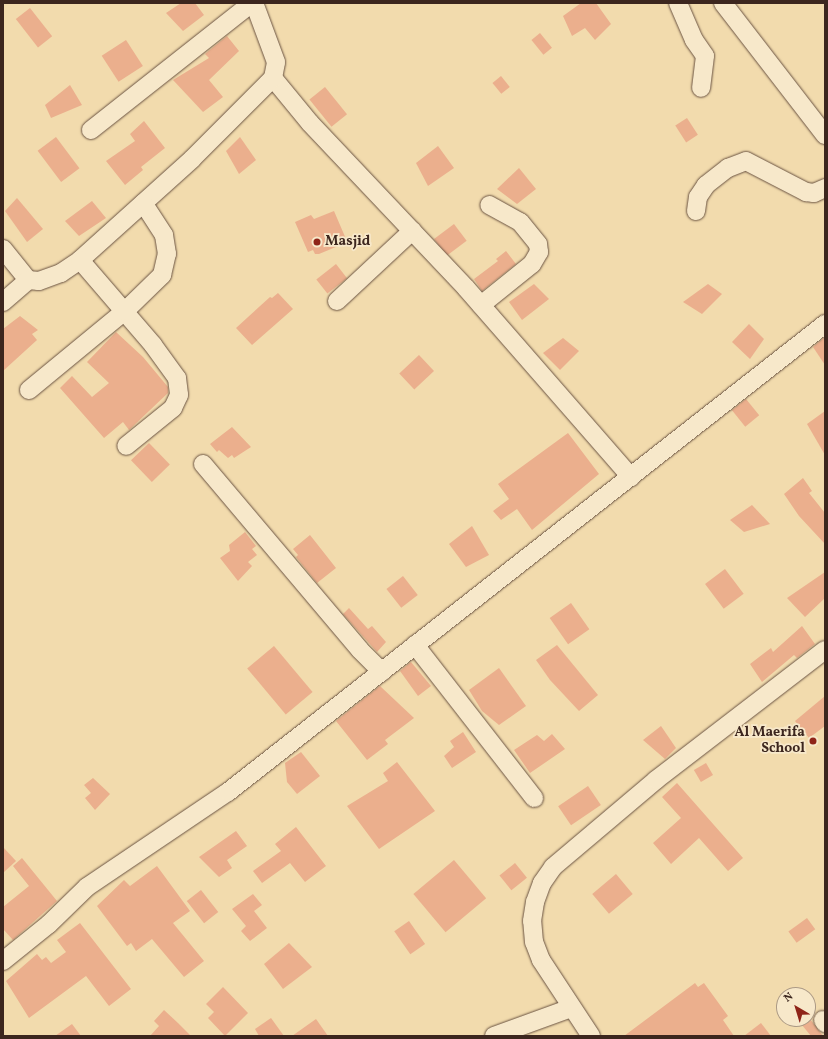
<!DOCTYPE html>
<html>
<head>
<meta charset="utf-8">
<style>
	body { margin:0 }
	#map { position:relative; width:828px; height:1039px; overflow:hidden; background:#f2dbad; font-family:Vollkorn,serif }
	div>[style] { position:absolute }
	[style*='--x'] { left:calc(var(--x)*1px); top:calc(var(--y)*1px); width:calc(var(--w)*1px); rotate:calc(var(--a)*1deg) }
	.building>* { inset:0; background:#ebaf8d; transform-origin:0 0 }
	.roads { filter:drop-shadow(0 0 1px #6a5342) drop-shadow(0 0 1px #6a5342) }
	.minor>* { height:18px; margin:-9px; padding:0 9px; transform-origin:9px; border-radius:9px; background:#f7e8ca }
	.dots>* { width:11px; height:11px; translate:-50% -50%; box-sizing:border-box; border:2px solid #f7e8ca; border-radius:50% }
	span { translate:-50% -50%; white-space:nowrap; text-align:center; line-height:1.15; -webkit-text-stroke:3.5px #f7e8ca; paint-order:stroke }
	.poi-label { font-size:14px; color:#3c261e; font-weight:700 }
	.left { translate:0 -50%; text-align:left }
	.right { translate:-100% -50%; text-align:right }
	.frame { position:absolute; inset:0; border:4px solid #3c261e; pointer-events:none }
	.north { position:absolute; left:776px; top:987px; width:40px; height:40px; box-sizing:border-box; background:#f7e8ca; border:1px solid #ac9a85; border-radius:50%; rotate:322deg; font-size:11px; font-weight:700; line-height:16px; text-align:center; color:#3c261e }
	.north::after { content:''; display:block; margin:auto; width:14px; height:18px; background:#8f2418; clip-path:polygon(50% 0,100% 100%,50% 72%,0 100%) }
</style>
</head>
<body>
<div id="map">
	<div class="building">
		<i style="clip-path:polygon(181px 3px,195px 3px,204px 15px,183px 31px,166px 13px)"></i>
		<i style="clip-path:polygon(581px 3px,596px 3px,611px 24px,595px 40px,585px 28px,572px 36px,563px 16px)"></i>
		<i style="left:30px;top:8px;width:36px;height:18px;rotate:52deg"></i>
		<i style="left:540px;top:33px;width:19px;height:11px;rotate:51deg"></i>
		<i style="clip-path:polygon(227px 36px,239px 51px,209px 80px,223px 97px,203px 112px,173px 80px,209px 58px,205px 54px)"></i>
		<i style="left:126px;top:40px;width:31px;height:29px;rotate:57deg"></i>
		<i style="left:501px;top:76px;width:14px;height:11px;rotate:51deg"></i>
		<i style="clip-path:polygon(70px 85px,82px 105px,51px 118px,45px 105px)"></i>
		<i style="left:325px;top:87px;width:35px;height:20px;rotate:51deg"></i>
		<i style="left:687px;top:118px;width:20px;height:14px;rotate:57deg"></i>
		<i style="clip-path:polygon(144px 121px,165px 148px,141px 167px,143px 170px,125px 185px,106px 161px,135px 141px,130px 134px)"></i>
		<i style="left:56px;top:137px;width:39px;height:23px;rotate:53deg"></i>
		<i style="clip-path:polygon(240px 137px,256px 160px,239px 174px,226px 151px)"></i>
		<i style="clip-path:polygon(438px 146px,454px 168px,428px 186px,416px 163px)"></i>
		<i style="clip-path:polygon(519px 168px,536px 189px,517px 204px,497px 189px)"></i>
		<i style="clip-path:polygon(17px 198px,43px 229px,27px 242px,5px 211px)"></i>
		<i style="clip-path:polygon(92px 201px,106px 218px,79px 236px,65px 221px)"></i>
		<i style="clip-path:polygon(334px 211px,346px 239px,341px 241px,343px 244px,319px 254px,315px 254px,313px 250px,308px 252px,295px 222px,311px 215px,314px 219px)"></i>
		<i style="left:454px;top:224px;width:21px;height:25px;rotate:53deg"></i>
		<i style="clip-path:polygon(506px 251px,516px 264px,482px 291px,474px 279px,498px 261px,496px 259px)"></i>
		<i style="left:336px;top:264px;width:18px;height:25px;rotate:52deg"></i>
		<i style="clip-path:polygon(534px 284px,549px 299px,522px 320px,509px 302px)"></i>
		<i style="clip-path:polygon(708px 284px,722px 294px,702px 314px,683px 302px)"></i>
		<i style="clip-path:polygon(278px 293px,293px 309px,252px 345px,236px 328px,270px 297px,272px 298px)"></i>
		<i style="clip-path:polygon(20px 316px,38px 330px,32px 334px,37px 340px,3px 371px,3px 329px)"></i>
		<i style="clip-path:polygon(749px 324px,764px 339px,750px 359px,732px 342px)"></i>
		<i style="clip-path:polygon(116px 332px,143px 357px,168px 387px,168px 393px,129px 430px,123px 422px,104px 438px,60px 388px,72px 376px,92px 397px,109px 383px,87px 362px)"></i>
		<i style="clip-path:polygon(825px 337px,825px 365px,813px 347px)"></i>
		<i style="clip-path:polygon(563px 338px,579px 351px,560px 370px,543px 353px)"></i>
		<i style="left:419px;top:355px;width:22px;height:27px;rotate:47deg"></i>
		<i style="left:746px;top:399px;width:21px;height:18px;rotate:51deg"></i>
		<i style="clip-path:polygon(825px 411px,825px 455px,807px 424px)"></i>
		<i style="clip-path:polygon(232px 427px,251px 447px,234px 458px,232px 455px,228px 458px,219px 450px,217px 452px,210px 444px)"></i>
		<i style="clip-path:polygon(568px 433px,599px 474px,532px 530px,517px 509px,501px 520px,493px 511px,509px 499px,498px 484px)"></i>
		<i style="left:149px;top:443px;width:30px;height:25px;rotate:46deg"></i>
		<i style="clip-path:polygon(803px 478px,812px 491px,809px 493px,825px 513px,825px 544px,799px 516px,784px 494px)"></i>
		<i style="clip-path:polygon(752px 505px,770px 524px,744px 532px,730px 520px)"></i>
		<i style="clip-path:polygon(472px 526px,489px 555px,466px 567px,449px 544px)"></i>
		<i style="clip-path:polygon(245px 532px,256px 546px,252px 549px,257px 555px,248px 562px,252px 566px,238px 581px,220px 558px,230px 551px,229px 545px)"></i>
		<i style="clip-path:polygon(310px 535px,336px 568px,317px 583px,296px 557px,298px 555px,293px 549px)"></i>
		<i style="left:725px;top:569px;width:31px;height:25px;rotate:53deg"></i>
		<i style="clip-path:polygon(825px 572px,825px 598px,805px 617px,787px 598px)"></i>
		<i style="left:403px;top:576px;width:24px;height:21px;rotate:52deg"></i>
		<i style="left:571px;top:603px;width:32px;height:26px;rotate:55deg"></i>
		<i style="clip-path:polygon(349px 608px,368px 629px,372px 626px,386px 642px,377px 652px,343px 614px)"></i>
		<i style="clip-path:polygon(802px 626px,815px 644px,797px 658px,794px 655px,762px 682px,750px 664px,771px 648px,773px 652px)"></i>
		<i style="clip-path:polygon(557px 645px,598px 695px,579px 711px,550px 680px,536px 660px)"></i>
		<i style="left:274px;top:646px;width:60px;height:35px;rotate:50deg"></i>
		<i style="clip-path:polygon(411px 662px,431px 686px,418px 696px,400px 671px)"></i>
		<i style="clip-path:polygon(499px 668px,526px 706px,499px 725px,482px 711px,469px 690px)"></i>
		<i style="clip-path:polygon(380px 686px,414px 718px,385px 740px,388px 744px,367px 760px,336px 721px)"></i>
		<i style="clip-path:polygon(825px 696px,825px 726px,809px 738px,795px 721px)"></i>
		<i style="clip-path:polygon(661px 726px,676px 748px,665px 759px,643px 740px)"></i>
		<i style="clip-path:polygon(463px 732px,476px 752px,452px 768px,444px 756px,454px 747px,450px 741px)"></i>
		<i style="clip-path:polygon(552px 734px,565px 749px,530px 773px,514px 750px,537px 735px,544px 741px)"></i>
		<i style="clip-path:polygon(301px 752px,320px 776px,297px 794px,287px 782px,285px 763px)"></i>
		<i style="clip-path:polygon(397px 762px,435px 811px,379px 849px,347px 806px,388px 781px,383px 773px)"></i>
		<i style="left:706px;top:763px;width:14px;height:14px;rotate:60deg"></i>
		<i style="clip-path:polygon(93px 778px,110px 794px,95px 810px,85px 798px,91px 793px,84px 785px)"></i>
		<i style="clip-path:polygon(677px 783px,743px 858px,728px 871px,699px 838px,671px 864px,653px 843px,681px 818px,662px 797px)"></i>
		<i style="left:588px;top:786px;width:23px;height:36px;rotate:56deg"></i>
		<i style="clip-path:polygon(296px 827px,326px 866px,305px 882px,290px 863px,262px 883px,253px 871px,281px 851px,275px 844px)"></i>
		<i style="clip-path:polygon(236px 831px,247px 846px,227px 860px,232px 868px,219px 877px,199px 857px)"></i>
		<i style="clip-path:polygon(3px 847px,16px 861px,3px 873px)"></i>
		<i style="clip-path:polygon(22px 858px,57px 901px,13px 940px,3px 929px,3px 907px,29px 886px,13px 866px)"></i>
		<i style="left:454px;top:860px;width:50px;height:53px;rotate:50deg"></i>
		<i style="left:515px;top:863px;width:19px;height:20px;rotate:51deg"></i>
		<i style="clip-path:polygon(157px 866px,190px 911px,173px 923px,204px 961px,184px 977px,152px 939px,136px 951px,131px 943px,127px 946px,97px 906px,124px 880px,130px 886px)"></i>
		<i style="left:616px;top:874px;width:26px;height:31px;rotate:50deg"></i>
		<i style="left:201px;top:890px;width:28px;height:18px;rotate:52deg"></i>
		<i style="clip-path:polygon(253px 894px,262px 905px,254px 911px,267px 928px,250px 941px,241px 931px,246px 926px,232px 909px)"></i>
		<i style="left:807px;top:918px;width:14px;height:23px;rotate:54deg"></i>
		<i style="left:409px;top:921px;width:28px;height:18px;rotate:55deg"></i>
		<i style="clip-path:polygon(80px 923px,131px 989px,109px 1006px,86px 976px,29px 1018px,6px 981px,37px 954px,42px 960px,46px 957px,51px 963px,66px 952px,57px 940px)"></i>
		<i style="clip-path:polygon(289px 943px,312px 967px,283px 989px,264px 964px)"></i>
		<i style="clip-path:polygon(695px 983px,698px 987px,704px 983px,728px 1016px,723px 1020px,734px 1036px,624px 1036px)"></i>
		<i style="clip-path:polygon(223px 987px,248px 1013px,225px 1036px,208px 1018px,214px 1012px,206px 1004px)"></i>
		<i style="clip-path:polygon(164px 1010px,178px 1023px,191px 1036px,150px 1036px,159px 1026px,154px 1021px)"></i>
		<i style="clip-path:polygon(271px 1018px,284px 1036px,259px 1036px,255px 1029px)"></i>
		<i style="clip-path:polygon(316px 1019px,328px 1036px,292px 1036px)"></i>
		<i style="clip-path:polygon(797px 1019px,810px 1019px,823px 1036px,811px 1036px)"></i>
		<i style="clip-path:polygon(761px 1023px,771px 1036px,744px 1036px)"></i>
		<i style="clip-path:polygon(72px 1024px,81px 1036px,55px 1036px)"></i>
	</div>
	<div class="roads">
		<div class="minor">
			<i style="--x:678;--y:3;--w:40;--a:66.6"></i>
			<i style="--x:694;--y:40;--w:19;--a:55"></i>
			<i style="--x:705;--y:56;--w:32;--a:97"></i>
			<i style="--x:723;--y:3;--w:167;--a:52.3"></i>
			<i style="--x:273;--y:78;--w:58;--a:50.6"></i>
			<i style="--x:310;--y:123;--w:227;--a:46.6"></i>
			<i style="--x:466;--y:288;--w:251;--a:48.9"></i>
			<i style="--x:91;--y:130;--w:205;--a:-38.3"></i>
			<i style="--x:696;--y:211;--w:14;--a:-82"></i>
			<i style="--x:698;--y:197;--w:14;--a:-56"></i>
			<i style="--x:706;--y:185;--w:28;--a:-38"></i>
			<i style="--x:728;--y:168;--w:19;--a:-21"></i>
			<i style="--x:746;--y:161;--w:68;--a:27.3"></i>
			<i style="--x:806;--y:192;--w:8;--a:7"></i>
			<i style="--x:814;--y:193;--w:12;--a:-24"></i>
			<i style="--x:3;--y:249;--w:40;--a:51"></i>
			<i style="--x:28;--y:280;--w:11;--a:5"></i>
			<i style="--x:39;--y:281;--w:23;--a:-20"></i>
			<i style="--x:61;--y:273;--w:23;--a:-34"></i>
			<i style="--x:80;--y:260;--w:151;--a:-42"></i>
			<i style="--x:192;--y:159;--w:115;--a:-45"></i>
			<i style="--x:273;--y:78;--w:16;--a:-79"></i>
			<i style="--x:276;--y:62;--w:63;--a:-110.4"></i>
			<i style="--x:80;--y:260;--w:112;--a:49.3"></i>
			<i style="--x:153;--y:345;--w:41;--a:54"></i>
			<i style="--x:177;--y:378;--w:17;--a:83"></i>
			<i style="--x:179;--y:395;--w:14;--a:115"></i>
			<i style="--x:173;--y:408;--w:60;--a:141"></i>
			<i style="--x:337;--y:301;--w:103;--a:-43"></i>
			<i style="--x:3;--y:302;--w:33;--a:-41"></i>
			<i style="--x:481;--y:305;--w:65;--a:-38.8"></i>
			<i style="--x:532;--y:264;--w:14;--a:-60"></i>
			<i style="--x:539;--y:252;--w:8;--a:-97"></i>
			<i style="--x:538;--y:244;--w:28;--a:-129"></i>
			<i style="--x:520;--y:222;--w:35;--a:-151"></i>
			<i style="--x:29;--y:390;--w:124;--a:-39.5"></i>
			<i style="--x:125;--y:311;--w:52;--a:-44.2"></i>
			<i style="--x:162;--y:275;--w:22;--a:-77"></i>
			<i style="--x:167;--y:254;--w:19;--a:-99"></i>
			<i style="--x:164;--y:235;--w:38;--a:-123"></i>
			<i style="--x:203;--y:464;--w:243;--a:49.8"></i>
			<i style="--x:360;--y:650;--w:31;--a:45"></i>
			<i style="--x:415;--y:645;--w:194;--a:52.1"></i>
			<i style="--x:3;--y:961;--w:59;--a:-38.8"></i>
			<i style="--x:49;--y:924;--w:53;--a:-44.2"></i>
			<i style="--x:87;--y:887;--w:170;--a:-34"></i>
			<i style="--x:228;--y:792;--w:759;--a:-38.09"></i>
			<i style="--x:823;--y:1020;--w:4;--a:56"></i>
			<i style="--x:494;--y:1036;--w:82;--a:-20"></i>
			<i style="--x:591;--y:1036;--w:91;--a:-123.3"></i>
			<i style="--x:541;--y:960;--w:19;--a:-111"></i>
			<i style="--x:534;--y:942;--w:21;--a:-95"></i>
			<i style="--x:532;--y:921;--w:19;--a:-81"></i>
			<i style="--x:535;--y:902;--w:20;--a:-70"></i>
			<i style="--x:542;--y:883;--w:19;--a:-55"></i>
			<i style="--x:553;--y:867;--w:135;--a:-40.2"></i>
			<i style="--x:656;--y:780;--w:213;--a:-37.6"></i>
		</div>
	</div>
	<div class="dots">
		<i style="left:317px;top:242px;background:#8f2418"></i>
		<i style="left:813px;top:741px;background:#8f2418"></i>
	</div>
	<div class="poi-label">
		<span class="left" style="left:325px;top:242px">Masjid</span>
		<span class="right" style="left:805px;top:741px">Al Maerifa<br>School</span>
	</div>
	<div class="frame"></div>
	<div class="north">N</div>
</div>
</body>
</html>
